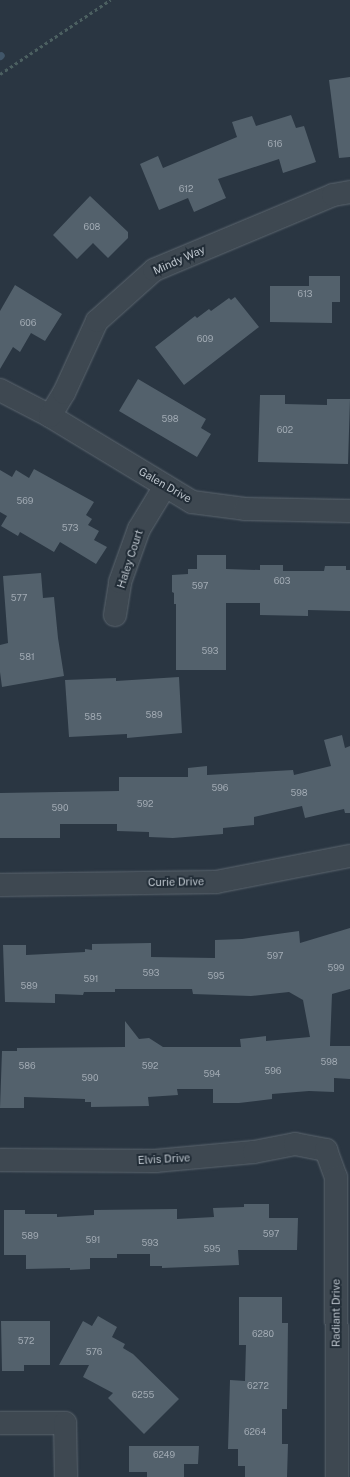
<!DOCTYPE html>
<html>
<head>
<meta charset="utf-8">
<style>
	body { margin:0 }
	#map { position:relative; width:350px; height:1477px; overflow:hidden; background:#2a3642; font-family:"Public Sans",sans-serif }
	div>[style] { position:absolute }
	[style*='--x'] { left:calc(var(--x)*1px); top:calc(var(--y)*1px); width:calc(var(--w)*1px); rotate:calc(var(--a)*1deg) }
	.stream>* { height:7px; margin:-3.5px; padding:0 3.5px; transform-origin:3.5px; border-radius:3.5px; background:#415669 }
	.building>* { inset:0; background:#53616c }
	.path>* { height:2.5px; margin-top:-1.25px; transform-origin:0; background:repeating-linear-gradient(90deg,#4c6061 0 3px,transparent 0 6px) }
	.roads { filter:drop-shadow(0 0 1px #5c666f) drop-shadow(0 0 1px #5c666f) }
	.minor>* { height:22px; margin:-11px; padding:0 11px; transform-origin:11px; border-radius:11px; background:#3e4851 }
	span { translate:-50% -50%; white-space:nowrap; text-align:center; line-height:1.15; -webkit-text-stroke:4px #222d37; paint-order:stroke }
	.number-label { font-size:9px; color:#a1aab3 }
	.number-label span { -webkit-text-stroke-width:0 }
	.street-label { font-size:11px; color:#bbc3cb }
</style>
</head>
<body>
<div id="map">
	<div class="stream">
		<i style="--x:0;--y:56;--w:1;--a:-45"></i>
	</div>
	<div class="building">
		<i style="clip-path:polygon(350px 77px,350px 157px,339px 158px,329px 80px)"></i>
		<i style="clip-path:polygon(291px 115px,296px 128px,304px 126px,316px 162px,283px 173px,279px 159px,218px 179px,226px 198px,194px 212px,188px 198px,159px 210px,140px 164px,158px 156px,163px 168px,237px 137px,232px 122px,252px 116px,256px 126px)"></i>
		<i style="clip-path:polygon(90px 196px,128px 232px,128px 238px,108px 258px,93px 243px,77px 259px,53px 235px)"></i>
		<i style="clip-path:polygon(309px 276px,340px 276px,340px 302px,332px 302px,332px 323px,270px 322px,270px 286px,309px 286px)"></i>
		<i style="clip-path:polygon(15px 285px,62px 314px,45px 341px,31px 333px,20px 352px,13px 347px,0 369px,0 311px)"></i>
		<i style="clip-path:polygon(235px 297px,259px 327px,184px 385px,155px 347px,195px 316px,197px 318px,209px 309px,211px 311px,229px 298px,231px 300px)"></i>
		<i style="clip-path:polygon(138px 379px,206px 419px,201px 428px,211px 434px,197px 457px,119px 411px)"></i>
		<i style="clip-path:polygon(260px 395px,285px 395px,285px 404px,327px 405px,327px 399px,350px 399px,348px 464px,258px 462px)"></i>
		<i style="clip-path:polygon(34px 469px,94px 502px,86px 515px,92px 519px,88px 525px,99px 531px,94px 540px,107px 547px,96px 564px,60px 542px,54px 552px,20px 532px,18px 536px,1px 526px,7px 516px,0 512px,0 470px,12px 477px,16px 470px,29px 478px)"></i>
		<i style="clip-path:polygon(197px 555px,226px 555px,226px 569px,260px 570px,260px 565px,283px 565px,283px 571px,324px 571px,325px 566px,346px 566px,346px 570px,350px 570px,350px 611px,308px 610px,308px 616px,260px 615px,260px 603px,226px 603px,226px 670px,176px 670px,176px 604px,174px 604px,174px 593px,172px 592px,172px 575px,188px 574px,188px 569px,197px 569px)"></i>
		<i style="clip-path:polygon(41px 573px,43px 598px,54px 597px,58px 638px,64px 676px,2px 687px,0 672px,0 645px,8px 643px,3px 576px)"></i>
		<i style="clip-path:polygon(179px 677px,182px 733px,127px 738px,127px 734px,69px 737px,65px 680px,116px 678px,116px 681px)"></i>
		<i style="clip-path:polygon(342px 735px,345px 748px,350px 746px,350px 813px,345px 813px,344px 809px,305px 818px,302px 806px,254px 817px,254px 825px,223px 828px,223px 834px,173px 838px,149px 837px,149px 832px,117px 831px,117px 824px,60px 824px,60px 838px,0 838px,0 793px,119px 791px,119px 777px,188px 777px,188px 768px,207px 766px,207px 775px,293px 770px,294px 775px,331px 766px,324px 740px)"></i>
		<i style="clip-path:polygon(350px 928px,350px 989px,332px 994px,330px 1046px,350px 1046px,350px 1079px,334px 1078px,334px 1092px,309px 1091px,272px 1094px,272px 1099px,239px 1103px,213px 1103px,213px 1089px,177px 1089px,178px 1095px,148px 1097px,149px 1106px,91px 1107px,91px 1102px,85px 1102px,85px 1099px,24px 1097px,24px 1108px,0 1108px,2px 1051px,17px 1051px,17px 1048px,125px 1047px,125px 1021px,139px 1039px,149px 1038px,163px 1047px,241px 1047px,240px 1039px,266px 1036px,266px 1041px,310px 1037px,303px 1000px,289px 992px,251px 996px,193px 994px,192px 989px,115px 989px,115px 992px,84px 992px,83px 995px,55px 994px,55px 1003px,5px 1002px,3px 945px,26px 945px,26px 955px,85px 952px,85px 949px,92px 950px,92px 944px,151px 943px,151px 957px,215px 958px,215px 940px,242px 939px,299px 931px,300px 943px)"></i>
		<i style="clip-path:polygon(244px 1204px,269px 1204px,269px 1218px,298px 1218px,297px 1250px,238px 1250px,239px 1265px,162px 1268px,162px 1266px,150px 1266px,150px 1254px,117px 1254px,117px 1258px,90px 1258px,90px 1269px,70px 1270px,70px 1268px,26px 1269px,26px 1255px,4px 1255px,4px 1210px,25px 1210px,25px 1214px,57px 1214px,57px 1217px,94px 1215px,94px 1210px,177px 1209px,177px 1219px,214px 1217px,213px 1208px,244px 1207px)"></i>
		<i style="clip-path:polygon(239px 1297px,282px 1297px,282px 1323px,288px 1323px,287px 1409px,282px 1409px,282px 1444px,288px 1444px,287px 1477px,245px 1477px,245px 1466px,238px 1466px,238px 1449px,228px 1449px,230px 1380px,245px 1381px,246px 1345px,239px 1345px)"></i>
		<i style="clip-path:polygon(98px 1316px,117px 1327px,112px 1337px,125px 1344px,123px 1348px,133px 1354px,179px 1399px,144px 1434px,108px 1398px,113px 1393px,83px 1377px,89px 1365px,59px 1365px,83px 1321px,92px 1326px)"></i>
		<i style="clip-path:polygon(1px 1321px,50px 1321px,50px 1365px,24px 1365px,24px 1371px,2px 1371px)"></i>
		<i style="clip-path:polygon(129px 1446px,199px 1446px,198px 1464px,184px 1464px,184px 1477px,147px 1477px,147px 1472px,129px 1472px)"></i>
	</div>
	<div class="path">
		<i style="--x:0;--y:74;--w:133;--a:-33.9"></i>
	</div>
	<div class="roads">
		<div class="minor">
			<i style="--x:0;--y:390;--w:56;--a:27.5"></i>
			<i style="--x:50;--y:416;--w:166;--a:31.2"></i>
			<i style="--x:192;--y:502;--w:53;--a:7.5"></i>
			<i style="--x:245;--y:509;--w:105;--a:1.1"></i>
			<i style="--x:50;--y:416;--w:27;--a:-59"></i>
			<i style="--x:64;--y:393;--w:79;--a:-65.4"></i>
			<i style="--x:97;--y:321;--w:76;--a:-41.8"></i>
			<i style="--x:154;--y:270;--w:194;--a:-22.7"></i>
			<i style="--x:333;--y:195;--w:17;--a:-10"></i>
			<i style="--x:115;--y:615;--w:33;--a:-81"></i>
			<i style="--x:120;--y:582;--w:56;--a:-70.3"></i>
			<i style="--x:139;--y:529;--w:50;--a:-58.8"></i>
			<i style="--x:0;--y:885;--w:216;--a:-0.8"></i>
			<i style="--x:216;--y:882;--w:136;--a:-11"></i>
			<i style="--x:0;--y:1160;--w:155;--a:0.4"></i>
			<i style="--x:155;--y:1161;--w:99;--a:-5.2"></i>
			<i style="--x:254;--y:1152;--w:42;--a:-11"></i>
			<i style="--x:295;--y:1144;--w:32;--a:11"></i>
			<i style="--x:326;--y:1150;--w:29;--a:70"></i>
			<i style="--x:336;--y:1177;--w:300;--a:89.8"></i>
			<i style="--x:0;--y:1423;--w:65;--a:0"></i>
			<i style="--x:65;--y:1423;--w:54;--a:88.9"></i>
		</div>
	</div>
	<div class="number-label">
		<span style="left:275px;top:144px">616</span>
		<span style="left:186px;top:189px">612</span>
		<span style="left:92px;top:227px">608</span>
		<span style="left:305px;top:294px">613</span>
		<span style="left:28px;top:323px">606</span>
		<span style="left:205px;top:339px">609</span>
		<span style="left:170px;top:419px">598</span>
		<span style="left:285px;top:430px">602</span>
		<span style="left:25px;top:501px">569</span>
		<span style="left:70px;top:528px">573</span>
		<span style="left:282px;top:581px">603</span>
		<span style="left:200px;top:586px">597</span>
		<span style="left:19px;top:598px">577</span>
		<span style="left:210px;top:651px">593</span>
		<span style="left:27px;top:657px">581</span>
		<span style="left:154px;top:715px">589</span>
		<span style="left:93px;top:717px">585</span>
		<span style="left:220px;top:788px">596</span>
		<span style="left:299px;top:793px">598</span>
		<span style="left:145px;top:804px">592</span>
		<span style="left:60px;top:808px">590</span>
		<span style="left:275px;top:956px">597</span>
		<span style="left:336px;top:968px">599</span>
		<span style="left:151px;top:973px">593</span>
		<span style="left:216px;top:976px">595</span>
		<span style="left:91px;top:979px">591</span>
		<span style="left:29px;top:986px">589</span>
		<span style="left:329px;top:1062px">598</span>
		<span style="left:27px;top:1066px">586</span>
		<span style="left:150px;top:1066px">592</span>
		<span style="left:273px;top:1071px">596</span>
		<span style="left:212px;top:1074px">594</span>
		<span style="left:90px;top:1078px">590</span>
		<span style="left:271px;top:1234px">597</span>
		<span style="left:30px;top:1236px">589</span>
		<span style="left:93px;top:1240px">591</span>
		<span style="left:150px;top:1243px">593</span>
		<span style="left:212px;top:1249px">595</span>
		<span style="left:263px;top:1334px">6280</span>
		<span style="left:26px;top:1341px">572</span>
		<span style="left:94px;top:1352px">576</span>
		<span style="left:258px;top:1386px">6272</span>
		<span style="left:143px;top:1395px">6255</span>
		<span style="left:255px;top:1432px">6264</span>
		<span style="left:164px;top:1455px">6249</span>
	</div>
	<div class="street-label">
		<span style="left:179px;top:260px;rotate:-24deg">Mindy Way</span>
		<span style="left:165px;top:485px;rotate:30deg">Galen Drive</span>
		<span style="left:130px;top:559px;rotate:-72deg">Haley Court</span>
		<span style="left:176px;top:882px;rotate:-1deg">Curie Drive</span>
		<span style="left:164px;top:1159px;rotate:-3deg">Elvis Drive</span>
		<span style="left:336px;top:1313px;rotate:-90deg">Radiant Drive</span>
	</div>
</div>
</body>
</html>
